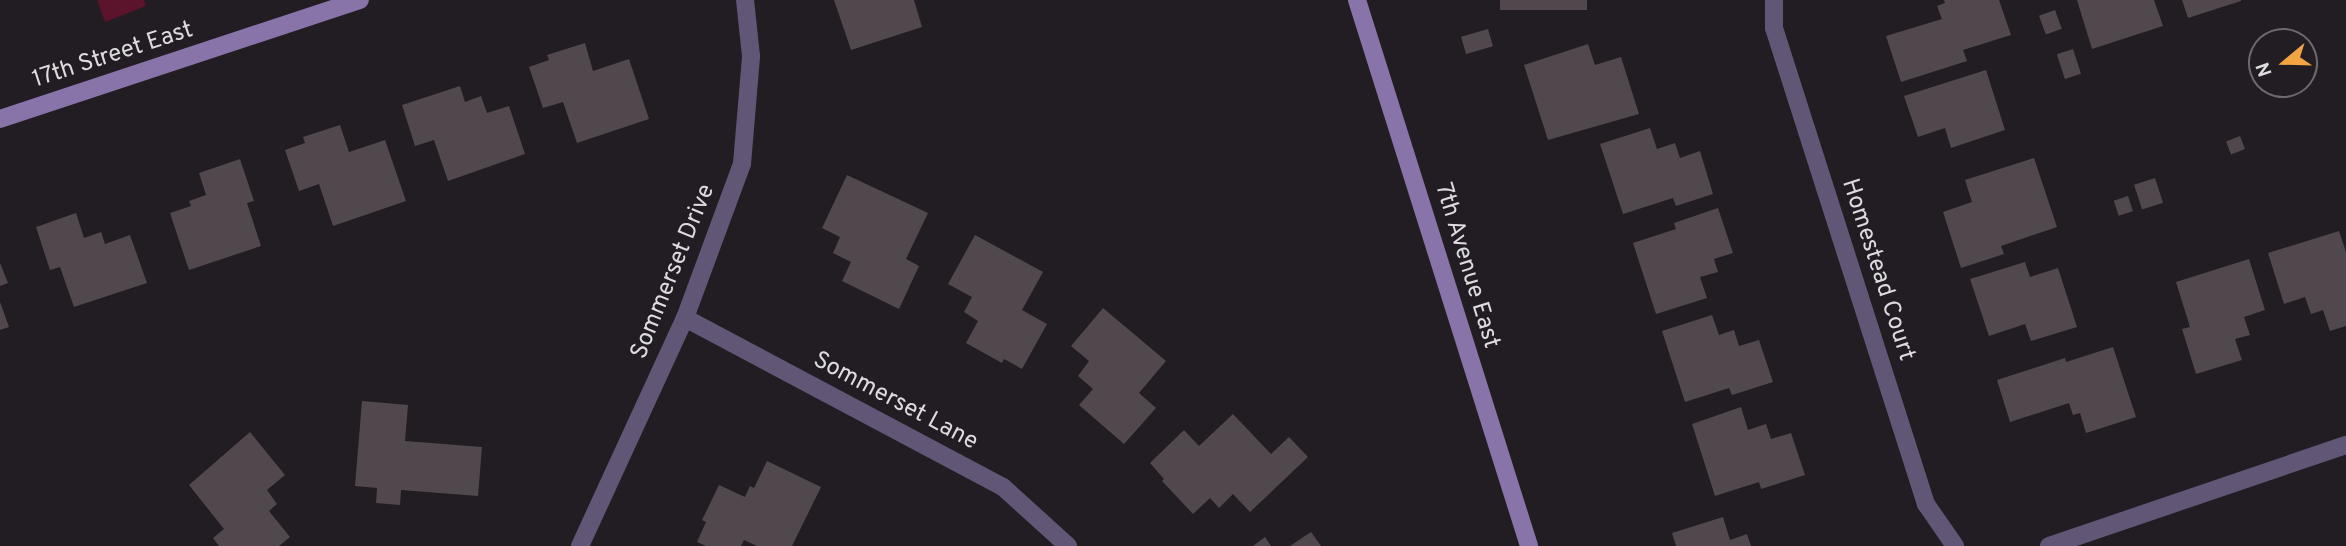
<!DOCTYPE html>
<html>
<head>
<meta charset="utf-8">
<style>
	body { margin:0 }
	#map { position:relative; width:2346px; height:546px; overflow:hidden; background:#221d23; font-family:Overpass,sans-serif }
	div>[style] { position:absolute }
	[style*='--x'] { left:calc(var(--x)*1px); top:calc(var(--y)*1px); width:calc(var(--w)*1px); rotate:calc(var(--a)*1deg) }
	.green>* { inset:0; background:#5c132c }
	.building>* { inset:0; background:#50484c; transform-origin:0 0 }
	.street>* { height:18px; margin:-9px; padding:0 9px; transform-origin:9px; border-radius:9px; background:#625677 }
	.secondary>* { height:18px; margin:-9px; padding:0 9px; transform-origin:9px; border-radius:9px; background:#8974a9 }
	span { translate:-50% -50%; white-space:nowrap; text-align:center; line-height:1.15; -webkit-text-stroke:5px #221d23; paint-order:stroke }
	.street-label { font-size:24px; color:#dedbdf }
	.north { position:absolute; left:2248px; top:28px; width:70px; height:70px; box-sizing:border-box; background:#221d23; border:2px solid #6d696e; border-radius:50%; rotate:251deg; font-size:19px; font-weight:700; line-height:28px; text-align:center; color:#dedbdf }
	.north::after { content:''; display:block; margin:auto; width:24px; height:32px; background:#f3a442; clip-path:polygon(50% 0,100% 100%,50% 72%,0 100%) }
</style>
</head>
<body>
<div id="map">
	<div class="green">
		<i style="clip-path:polygon(97px 0,144px 0,146px 6px,105px 22px)"></i>
	</div>
	<div class="building">
		<i style="clip-path:polygon(834px 0,914px 0,922px 27px,851px 50px)"></i>
		<i style="left:1500px;top:0;width:87px;height:10px"></i>
		<i style="clip-path:polygon(1944px 0,1999px 0,2011px 35px,1963px 50px,1967px 61px,1901px 82px,1886px 36px,1942px 19px,1937px 6px,1945px 3px)"></i>
		<i style="clip-path:polygon(2077px 0,2154px 0,2163px 26px,2092px 49px)"></i>
		<i style="clip-path:polygon(2182px 0,2241px 0,2241px 1px,2188px 18px)"></i>
		<i style="left:2055px;top:10px;width:20px;height:17px;rotate:70deg"></i>
		<i style="left:1488px;top:29px;width:18px;height:28px;rotate:74deg"></i>
		<i style="clip-path:polygon(585px 43px,593px 71px,629px 59px,649px 119px,577px 143px,563px 102px,543px 108px,529px 67px,549px 60px,547px 55px)"></i>
		<i style="clip-path:polygon(1588px 44px,1595px 65px,1621px 57px,1639px 114px,1548px 140px,1524px 65px)"></i>
		<i style="left:2073px;top:49px;width:26px;height:17px;rotate:72deg"></i>
		<i style="clip-path:polygon(1986px 70px,2005px 130px,1951px 148px,1945px 128px,1918px 137px,1904px 96px)"></i>
		<i style="clip-path:polygon(460px 86px,465px 102px,481px 96px,487px 113px,509px 106px,525px 154px,448px 181px,434px 140px,415px 146px,402px 105px)"></i>
		<i style="clip-path:polygon(340px 125px,349px 152px,385px 140px,406px 201px,333px 226px,319px 184px,299px 191px,285px 150px,305px 143px,303px 137px)"></i>
		<i style="clip-path:polygon(1650px 128px,1657px 149px,1675px 143px,1680px 158px,1700px 151px,1713px 194px,1676px 206px,1673px 198px,1623px 214px,1600px 144px)"></i>
		<i style="left:2240px;top:136px;width:14px;height:15px;rotate:69deg"></i>
		<i style="clip-path:polygon(2034px 158px,2057px 227px,2001px 246px,2004px 254px,1961px 268px,1943px 212px,1972px 202px,1965px 180px)"></i>
		<i style="clip-path:polygon(240px 159px,254px 201px,247px 203px,261px 246px,189px 270px,170px 213px,191px 206px,189px 201px,206px 195px,199px 173px)"></i>
		<i style="clip-path:polygon(847px 175px,928px 213px,906px 259px,919px 266px,899px 309px,842px 281px,851px 262px,833px 253px,840px 237px,822px 228px)"></i>
		<i style="left:2155px;top:178px;width:26px;height:22px;rotate:72deg"></i>
		<i style="left:2128px;top:196px;width:16px;height:15px;rotate:72deg"></i>
		<i style="clip-path:polygon(1718px 208px,1733px 253px,1714px 259px,1718px 272px,1700px 277px,1707px 298px,1656px 314px,1633px 243px,1676px 229px,1674px 223px)"></i>
		<i style="clip-path:polygon(76px 213px,84px 238px,101px 232px,105px 244px,130px 235px,147px 283px,74px 307px,60px 267px,50px 270px,36px 227px)"></i>
		<i style="clip-path:polygon(2339px 231px,2346px 252px,2346px 326px,2330px 331px,2323px 310px,2311px 314px,2305px 297px,2284px 304px,2268px 253px)"></i>
		<i style="clip-path:polygon(975px 235px,1043px 272px,1022px 310px,1047px 324px,1022px 369px,1004px 359px,1002px 363px,966px 343px,978px 321px,964px 312px,972px 297px,948px 284px)"></i>
		<i style="clip-path:polygon(2249px 259px,2265px 310px,2244px 317px,2250px 335px,2235px 339px,2242px 360px,2196px 374px,2182px 329px,2190px 327px,2176px 282px)"></i>
		<i style="clip-path:polygon(2025px 262px,2030px 277px,2058px 268px,2077px 327px,2031px 341px,2025px 324px,1989px 336px,1970px 279px)"></i>
		<i style="clip-path:polygon(0 263px,8px 283px,0 286px)"></i>
		<i style="clip-path:polygon(0 302px,9px 327px,0 330px)"></i>
		<i style="clip-path:polygon(1103px 308px,1166px 361px,1139px 393px,1156px 408px,1124px 444px,1079px 405px,1093px 389px,1078px 376px,1089px 361px,1071px 346px)"></i>
		<i style="clip-path:polygon(1712px 315px,1719px 335px,1734px 330px,1739px 346px,1759px 340px,1773px 382px,1732px 395px,1729px 388px,1685px 402px,1662px 331px)"></i>
		<i style="clip-path:polygon(2113px 347px,2136px 417px,2086px 433px,2080px 413px,2073px 415px,2069px 403px,2010px 422px,1997px 380px,2065px 358px,2066px 362px)"></i>
		<i style="clip-path:polygon(362px 401px,408px 405px,405px 441px,482px 447px,478px 496px,401px 490px,400px 505px,376px 503px,377px 488px,355px 486px)"></i>
		<i style="clip-path:polygon(1741px 407px,1748px 430px,1766px 424px,1771px 439px,1791px 433px,1805px 475px,1761px 489px,1759px 482px,1715px 496px,1692px 424px)"></i>
		<i style="clip-path:polygon(1233px 414px,1271px 454px,1289px 437px,1308px 457px,1250px 512px,1233px 494px,1219px 508px,1210px 498px,1193px 514px,1162px 481px,1164px 479px,1150px 463px,1184px 430px,1199px 446px)"></i>
		<i style="clip-path:polygon(250px 432px,285px 475px,267px 490px,277px 504px,269px 511px,290px 537px,279px 546px,219px 546px,213px 538px,224px 529px,189px 485px)"></i>
		<i style="clip-path:polygon(767px 461px,821px 487px,792px 546px,757px 546px,744px 540px,741px 546px,706px 546px,697px 542px,706px 522px,702px 520px,719px 485px,745px 497px,750px 486px,754px 488px)"></i>
		<i style="clip-path:polygon(1723px 517px,1730px 540px,1747px 534px,1751px 546px,1676px 546px,1672px 533px)"></i>
		<i style="clip-path:polygon(1311px 532px,1321px 546px,1290px 546px)"></i>
		<i style="clip-path:polygon(1265px 537px,1271px 546px,1253px 546px)"></i>
	</div>
	<div class="street">
		<i style="--x:1774;--y:0;--w:28;--a:90"></i>
		<i style="--x:1774;--y:28;--w:500;--a:72.3"></i>
		<i style="--x:1926;--y:504;--w:51;--a:55.4"></i>
		<i style="--x:685;--y:318;--w:360;--a:28"></i>
		<i style="--x:1003;--y:487;--w:88;--a:42.2"></i>
		<i style="--x:580;--y:546;--w:251;--a:-65.3"></i>
		<i style="--x:685;--y:318;--w:164;--a:-69.7"></i>
		<i style="--x:742;--y:164;--w:108;--a:-85.2"></i>
		<i style="--x:751;--y:56;--w:56;--a:-96.1"></i>
		<i style="--x:2049;--y:546;--w:314;--a:-18.8"></i>
	</div>
	<div class="secondary">
		<i style="--x:1357;--y:0;--w:572;--a:72.51"></i>
		<i style="--x:0;--y:119;--w:379;--a:-18.3"></i>
	</div>
	<div class="street-label">
		<span style="left:113px;top:56px;rotate:-18deg">17th Street East</span>
		<span style="left:1466px;top:266px;rotate:73deg">7th Avenue East</span>
		<span style="left:1877px;top:270px;rotate:72deg">Homestead Court</span>
		<span style="left:674px;top:272px;rotate:-68deg">Sommerset Drive</span>
		<span style="left:895px;top:402px;rotate:28deg">Sommerset Lane</span>
	</div>
	<div class="north">N</div>
</div>
</body>
</html>
